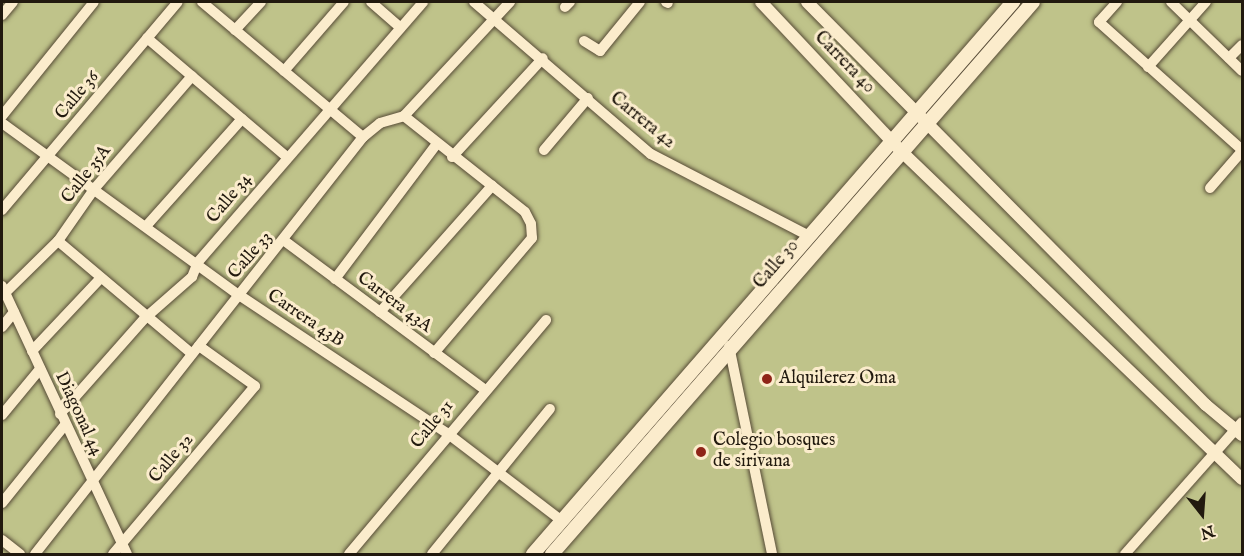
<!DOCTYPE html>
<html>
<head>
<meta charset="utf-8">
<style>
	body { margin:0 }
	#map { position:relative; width:1244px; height:556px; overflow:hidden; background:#f9e2b1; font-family:"IM FELL English",serif }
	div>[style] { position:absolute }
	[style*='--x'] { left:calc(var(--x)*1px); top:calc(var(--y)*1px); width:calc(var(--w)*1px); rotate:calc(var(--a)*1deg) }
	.green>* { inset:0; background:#bfc38a; transform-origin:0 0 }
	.roads { filter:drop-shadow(0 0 2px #574b37) drop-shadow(0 0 2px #574b37) }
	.minor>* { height:10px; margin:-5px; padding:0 5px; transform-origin:5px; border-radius:5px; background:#fbeccc }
	.tertiary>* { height:12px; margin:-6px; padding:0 6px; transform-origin:6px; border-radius:6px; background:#fbeccc }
	.secondary>* { height:14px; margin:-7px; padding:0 7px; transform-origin:7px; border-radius:7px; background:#fbeccc }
	.dots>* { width:16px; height:16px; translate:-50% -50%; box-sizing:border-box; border:3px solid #fbeccc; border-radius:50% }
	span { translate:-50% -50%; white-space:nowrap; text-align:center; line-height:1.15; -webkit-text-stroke:6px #fbeccc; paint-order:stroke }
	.street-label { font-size:18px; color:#21190e }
	.poi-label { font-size:18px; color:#21190e }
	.left { translate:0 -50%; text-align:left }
	.frame { position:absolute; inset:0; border:3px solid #21190e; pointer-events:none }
	.north { position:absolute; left:1172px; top:484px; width:60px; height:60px; -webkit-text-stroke:4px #fbeccc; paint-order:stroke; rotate:163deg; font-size:16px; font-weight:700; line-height:24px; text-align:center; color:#21190e }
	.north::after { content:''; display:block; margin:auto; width:21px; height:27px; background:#21190e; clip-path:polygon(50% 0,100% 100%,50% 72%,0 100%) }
</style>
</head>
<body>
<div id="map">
	<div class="green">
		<i style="left:2px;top:2px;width:1240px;height:552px"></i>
	</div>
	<div class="roads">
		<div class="minor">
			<i style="--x:202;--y:2;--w:210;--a:40"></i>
			<i style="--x:371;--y:2;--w:38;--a:41"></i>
			<i style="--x:474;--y:2;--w:233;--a:40.7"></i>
			<i style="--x:651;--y:154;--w:178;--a:27.4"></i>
			<i style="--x:666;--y:2;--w:2;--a:27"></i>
			<i style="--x:1117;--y:2;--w:27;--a:132"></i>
			<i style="--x:1099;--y:22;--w:192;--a:41.8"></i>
			<i style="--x:1171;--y:2;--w:99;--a:44.2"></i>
			<i style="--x:565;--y:7;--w:7;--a:-45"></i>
			<i style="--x:2;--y:15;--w:17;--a:-50"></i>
			<i style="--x:235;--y:30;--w:38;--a:-47"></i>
			<i style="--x:147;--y:38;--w:184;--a:40.4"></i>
			<i style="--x:584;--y:41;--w:19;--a:32"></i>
			<i style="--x:600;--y:51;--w:63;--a:-50.8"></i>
			<i style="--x:1229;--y:58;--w:18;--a:-45"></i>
			<i style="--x:1148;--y:67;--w:87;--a:-48.3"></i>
			<i style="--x:284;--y:71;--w:91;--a:-49"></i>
			<i style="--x:2;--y:116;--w:146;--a:-51.1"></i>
			<i style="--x:404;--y:116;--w:154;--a:38.4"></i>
			<i style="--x:525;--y:212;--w:13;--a:63"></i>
			<i style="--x:531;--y:224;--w:14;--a:86"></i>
			<i style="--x:532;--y:238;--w:151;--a:130.4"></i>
			<i style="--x:2;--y:123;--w:293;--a:36"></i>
			<i style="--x:239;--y:295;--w:250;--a:33.6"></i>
			<i style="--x:447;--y:433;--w:145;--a:37.4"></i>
			<i style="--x:544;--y:150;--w:68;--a:-49.8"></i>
			<i style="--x:452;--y:157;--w:134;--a:-47.4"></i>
			<i style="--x:1210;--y:188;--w:49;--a:-49.1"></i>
			<i style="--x:2;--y:210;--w:272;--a:-49.8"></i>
			<i style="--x:148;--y:224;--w:141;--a:-48.2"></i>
			<i style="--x:58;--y:241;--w:175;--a:40.1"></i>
			<i style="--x:286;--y:242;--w:247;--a:36.6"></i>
			<i style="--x:335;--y:279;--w:168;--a:-53"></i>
			<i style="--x:2;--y:286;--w:296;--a:65"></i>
			<i style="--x:5;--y:293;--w:74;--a:-44.5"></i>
			<i style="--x:58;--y:241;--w:65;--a:-55.1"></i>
			<i style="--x:95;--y:188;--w:148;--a:-49.1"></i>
			<i style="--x:380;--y:312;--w:169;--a:-48.4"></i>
			<i style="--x:2;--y:327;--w:19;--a:-51"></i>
			<i style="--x:729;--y:346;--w:212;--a:78.3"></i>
			<i style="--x:32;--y:351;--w:98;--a:-46.7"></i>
			<i style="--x:60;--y:414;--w:127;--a:-48.5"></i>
			<i style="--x:144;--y:319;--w:64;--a:-41.2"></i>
			<i style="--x:192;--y:277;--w:16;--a:-68"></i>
			<i style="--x:198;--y:262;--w:344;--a:-49.1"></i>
			<i style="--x:2;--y:415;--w:60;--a:-50.4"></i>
			<i style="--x:2;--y:503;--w:100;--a:-51.1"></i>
			<i style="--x:2;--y:540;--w:23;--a:38"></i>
			<i style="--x:35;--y:554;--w:531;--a:-51.81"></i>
			<i style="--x:363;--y:137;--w:22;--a:-39"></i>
			<i style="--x:380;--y:123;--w:25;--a:-16"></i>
			<i style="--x:404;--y:116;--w:156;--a:-47.1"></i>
			<i style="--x:113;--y:554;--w:220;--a:-49.8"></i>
			<i style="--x:255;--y:386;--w:69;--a:-144.5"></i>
			<i style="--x:349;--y:554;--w:306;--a:-49.9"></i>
			<i style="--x:432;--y:554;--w:187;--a:-50.9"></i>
			<i style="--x:1125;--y:554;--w:176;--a:-48.4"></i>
		</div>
		<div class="tertiary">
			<i style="--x:761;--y:2;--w:204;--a:46.8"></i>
			<i style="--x:901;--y:151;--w:473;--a:43.9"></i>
			<i style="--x:807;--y:2;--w:567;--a:45.29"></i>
			<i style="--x:1206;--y:405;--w:47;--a:39.8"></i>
		</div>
		<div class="secondary">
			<i style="--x:533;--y:554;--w:732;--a:-48.99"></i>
			<i style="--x:552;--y:554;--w:732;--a:-48.93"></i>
		</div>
	</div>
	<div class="dots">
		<i style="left:767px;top:379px;background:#8f2418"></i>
		<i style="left:701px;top:452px;background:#8f2418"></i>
	</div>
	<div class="street-label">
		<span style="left:844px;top:63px;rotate:46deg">Carrera 40</span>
		<span style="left:78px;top:96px;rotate:-50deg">Calle 36</span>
		<span style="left:642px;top:121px;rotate:39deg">Carrera 42</span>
		<span style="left:87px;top:175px;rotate:-52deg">Calle 35A</span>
		<span style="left:230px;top:199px;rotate:-50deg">Calle 34</span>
		<span style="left:251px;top:256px;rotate:-49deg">Calle 33</span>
		<span style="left:777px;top:265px;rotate:-49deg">Calle 30</span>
		<span style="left:394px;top:303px;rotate:37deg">Carrera 43A</span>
		<span style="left:305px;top:319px;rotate:34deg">Carrera 43B</span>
		<span style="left:78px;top:414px;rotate:65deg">Diagonal 44</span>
		<span style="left:433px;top:425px;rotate:-51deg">Calle 31</span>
		<span style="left:172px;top:459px;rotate:-50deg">Calle 32</span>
	</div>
	<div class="poi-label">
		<span class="left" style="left:779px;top:379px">Alquilerez Oma</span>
		<span class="left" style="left:713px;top:452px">Colegio bosques<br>de sirivana</span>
	</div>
	<div class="frame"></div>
	<div class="north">N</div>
</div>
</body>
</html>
